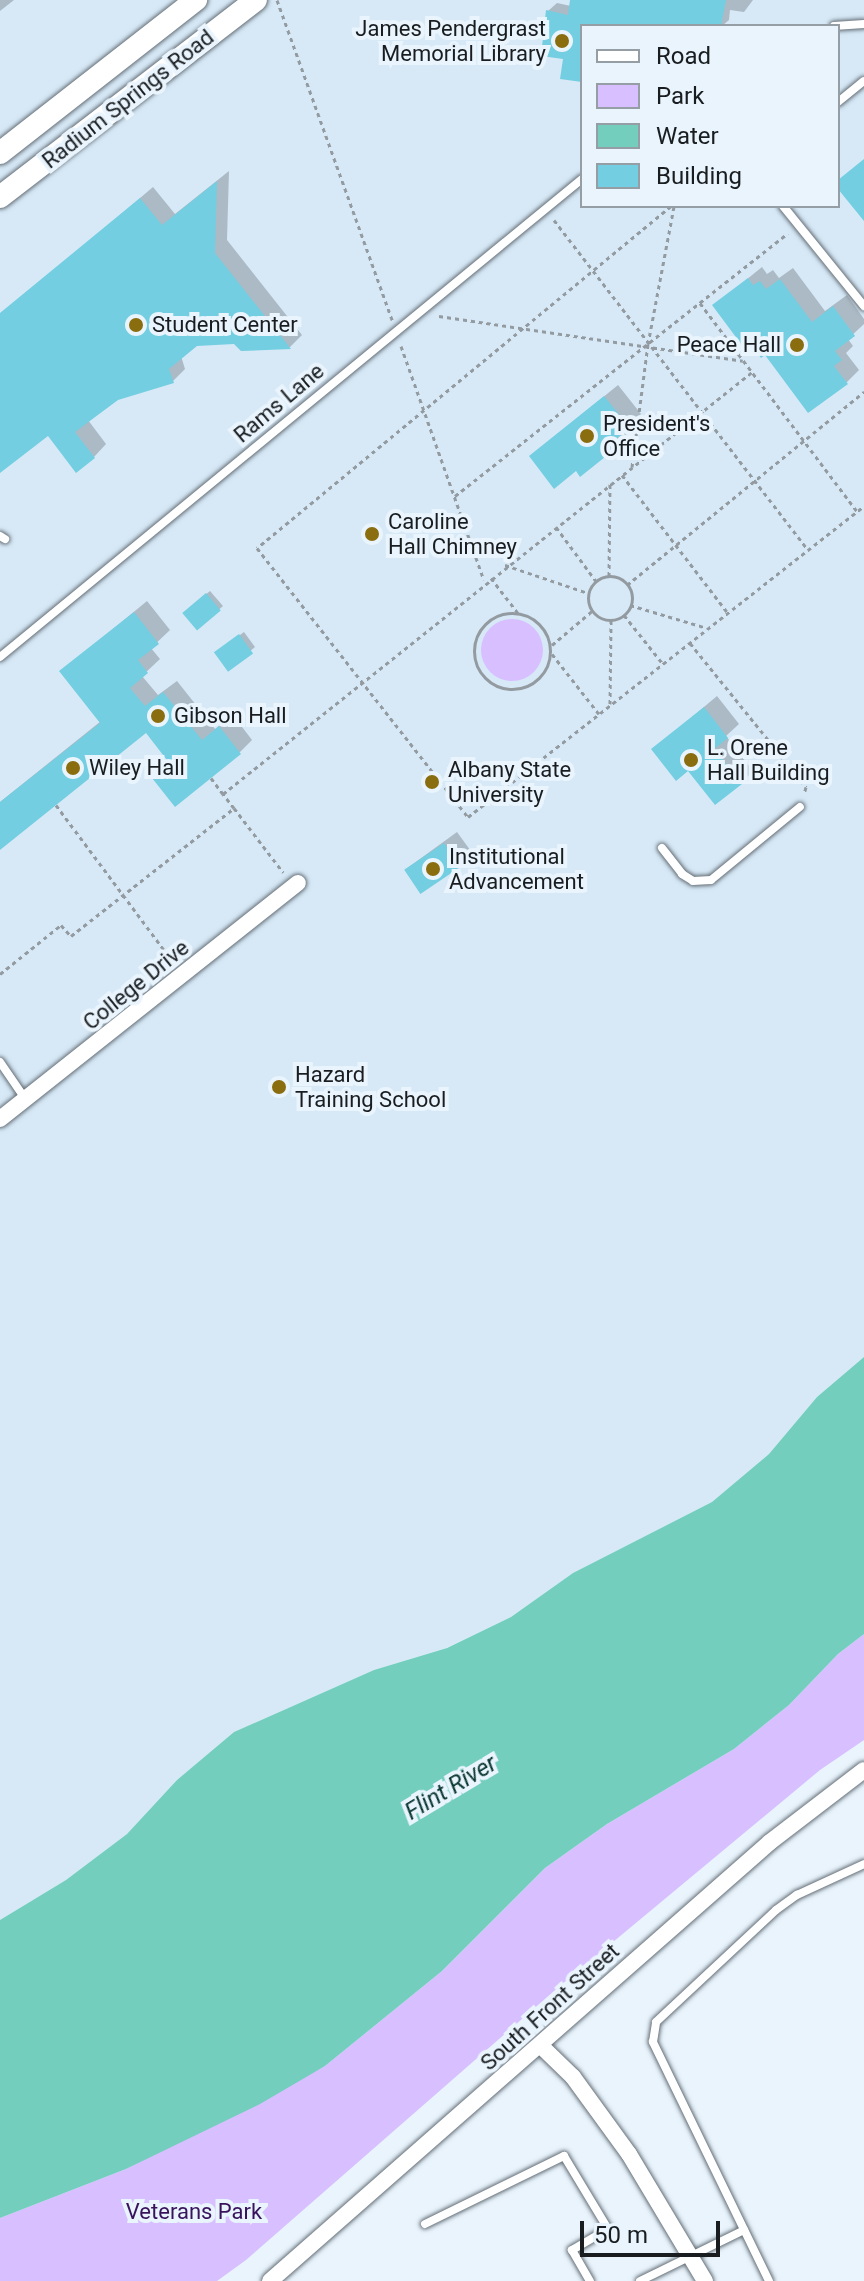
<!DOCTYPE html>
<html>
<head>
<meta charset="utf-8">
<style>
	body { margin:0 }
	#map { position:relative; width:864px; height:2281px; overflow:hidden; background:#e9f4fd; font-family:Roboto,sans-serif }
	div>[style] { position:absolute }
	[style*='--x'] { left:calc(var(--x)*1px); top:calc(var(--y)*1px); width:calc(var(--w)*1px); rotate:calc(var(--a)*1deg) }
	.built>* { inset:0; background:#d7e9f7 }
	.green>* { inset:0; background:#d8bfff }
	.round { border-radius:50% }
	.water>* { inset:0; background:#73cebe }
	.shadow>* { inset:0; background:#0003; transform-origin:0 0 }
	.building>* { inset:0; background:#72cee0; transform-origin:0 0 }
	.path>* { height:3px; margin-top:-1.5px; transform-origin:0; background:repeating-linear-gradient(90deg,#939ba1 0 4px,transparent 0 8px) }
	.path>.ring { margin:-1.5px; padding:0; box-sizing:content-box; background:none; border:3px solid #939ba1; border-radius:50% }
	.roads { filter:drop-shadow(0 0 2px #646e76) drop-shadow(0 0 2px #646e76) }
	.service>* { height:8px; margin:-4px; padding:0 4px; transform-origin:4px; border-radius:4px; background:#fff }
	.minor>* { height:16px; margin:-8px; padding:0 8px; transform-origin:8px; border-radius:8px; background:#fff }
	.secondary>* { height:22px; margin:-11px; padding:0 11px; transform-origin:11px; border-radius:11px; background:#fff }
	.dots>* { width:22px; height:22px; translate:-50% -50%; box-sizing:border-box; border:4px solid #e9f4fd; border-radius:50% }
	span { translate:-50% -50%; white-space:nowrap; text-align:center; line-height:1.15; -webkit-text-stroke:8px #e9f4fd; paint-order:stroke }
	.poi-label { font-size:22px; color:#191d20 }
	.right { translate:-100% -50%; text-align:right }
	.left { translate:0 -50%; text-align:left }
	.street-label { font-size:22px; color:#191d20 }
	.park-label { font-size:22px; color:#38135c }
	.water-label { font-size:24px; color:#09362f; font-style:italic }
	.legend { position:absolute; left:580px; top:24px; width:260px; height:184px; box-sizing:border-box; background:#e9f4fd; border:2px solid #969ea5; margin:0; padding:10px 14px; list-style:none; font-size:24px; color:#191d20 }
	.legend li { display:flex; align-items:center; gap:16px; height:40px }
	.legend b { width:40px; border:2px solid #969ea5 }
	.scale { position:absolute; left:580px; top:2221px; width:140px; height:36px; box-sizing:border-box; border:4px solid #191d20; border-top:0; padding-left:10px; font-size:24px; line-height:28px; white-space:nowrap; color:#191d20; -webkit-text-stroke:6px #e9f4fd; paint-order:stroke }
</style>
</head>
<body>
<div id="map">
	<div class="built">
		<i style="clip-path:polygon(evenodd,0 0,864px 0,864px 1357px,817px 1397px,769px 1454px,712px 1502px,573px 1573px,511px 1617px,446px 1648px,374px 1670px,234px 1732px,177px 1780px,127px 1834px,66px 1880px,0 1920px,0 0,582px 26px,838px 26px,838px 206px,582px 206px,582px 26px)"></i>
	</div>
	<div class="green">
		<i class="round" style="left:481px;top:619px;width:62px;height:62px"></i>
		<i style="clip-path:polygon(864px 1634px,864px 1740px,820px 1770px,554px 1991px,246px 2260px,217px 2281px,0 2281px,0 2218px,126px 2169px,325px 2066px,442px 1971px,545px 1868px,607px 1824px,734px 1749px,789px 1705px,838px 1654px)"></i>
	</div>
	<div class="water">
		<i style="clip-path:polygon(864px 1357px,864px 1634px,838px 1654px,789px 1705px,734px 1749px,607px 1824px,545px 1868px,442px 1971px,325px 2066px,260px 2104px,126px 2169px,0 2218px,0 1920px,66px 1880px,127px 1834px,177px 1780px,234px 1732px,374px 1670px,447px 1648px,511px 1617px,573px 1573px,712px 1502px,769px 1454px,817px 1397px)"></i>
	</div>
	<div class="shadow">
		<i style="clip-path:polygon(0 0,14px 0,0 11px)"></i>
		<i style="clip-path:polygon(572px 0,753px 0,744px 12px,730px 10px,729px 20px,722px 26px,582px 26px,582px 80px,566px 57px,548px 11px,557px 3px,571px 6px)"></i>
		<i style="clip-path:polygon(229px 171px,227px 240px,302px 335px,290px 347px,242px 349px,235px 342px,196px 344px,181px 356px,185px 369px,173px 381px,117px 398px,88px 420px,106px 444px,94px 457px,49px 434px,0 470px,0 317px,153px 187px,175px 214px)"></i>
		<i style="clip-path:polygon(762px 267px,767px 274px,773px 270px,779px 278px,793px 268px,825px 311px,847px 295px,864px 319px,864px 324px,848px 339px,853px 346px,846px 353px,859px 370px,846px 383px,766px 352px,715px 305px)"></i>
		<i style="clip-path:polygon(618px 385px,641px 414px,623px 431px,626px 435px,614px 447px,580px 474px,576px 469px,531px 456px)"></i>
		<i style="clip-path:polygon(210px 591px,223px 606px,197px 629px,188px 609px)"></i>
		<i style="clip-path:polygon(147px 601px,170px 630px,151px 648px,160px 659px,142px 676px,158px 695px,177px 681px,215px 729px,233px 715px,252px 740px,240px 752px,155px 778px,172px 762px,147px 730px,0 847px,0 802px,101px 721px,62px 671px)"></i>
		<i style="clip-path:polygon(244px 632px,255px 647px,229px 669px,221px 649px)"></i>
		<i style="clip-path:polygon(717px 696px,739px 724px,726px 736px,753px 771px,741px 783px,689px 768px,654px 749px)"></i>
		<i style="left:457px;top:832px;width:26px;height:63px;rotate:54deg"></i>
	</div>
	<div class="building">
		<i style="clip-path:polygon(570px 0,726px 0,721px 26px,582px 26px,582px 82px,560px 79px,563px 59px,541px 56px,546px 10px,568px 15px)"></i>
		<i style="clip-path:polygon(864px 159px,864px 221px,838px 189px,838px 180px)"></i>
		<i style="clip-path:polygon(217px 181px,215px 253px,291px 349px,241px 351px,234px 344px,197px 346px,169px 369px,174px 383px,118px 400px,75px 432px,95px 458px,76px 473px,48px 436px,0 473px,0 313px,140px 198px,162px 225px)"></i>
		<i style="clip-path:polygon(748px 278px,753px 285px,760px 281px,766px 289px,780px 279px,812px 322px,833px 306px,855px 336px,835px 351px,842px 360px,834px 366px,848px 384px,808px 413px,765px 355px,761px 358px,749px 342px,744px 348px,712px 305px)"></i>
		<i style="clip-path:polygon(604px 396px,630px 428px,611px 443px,615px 449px,580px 477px,576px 471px,554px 489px,529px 456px)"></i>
		<i style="left:206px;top:593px;width:23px;height:31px;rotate:50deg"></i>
		<i style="clip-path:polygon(134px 612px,159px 644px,138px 660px,148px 673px,130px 688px,145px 706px,163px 692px,202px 740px,219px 726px,241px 754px,175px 807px,152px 778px,170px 764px,146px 733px,0 850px,0 802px,100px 723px,59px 671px)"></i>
		<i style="left:239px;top:634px;width:24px;height:31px;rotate:54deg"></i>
		<i style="clip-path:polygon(704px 707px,728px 738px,714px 749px,742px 784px,715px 805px,688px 771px,676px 781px,651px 749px)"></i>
		<i style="left:444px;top:843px;width:29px;height:48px;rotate:56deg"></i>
	</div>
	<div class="path">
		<i style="--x:277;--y:0;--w:340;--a:70.2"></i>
		<i style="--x:671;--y:206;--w:537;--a:140.44"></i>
		<i style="--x:257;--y:548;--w:342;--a:51.9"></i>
		<i style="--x:468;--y:817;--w:504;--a:-38.14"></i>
		<i style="--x:554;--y:220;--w:416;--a:52.4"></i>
		<i style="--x:700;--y:303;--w:261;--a:53"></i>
		<i style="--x:439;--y:316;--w:307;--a:8.4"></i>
		<i style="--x:401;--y:346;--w:248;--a:70.5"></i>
		<i style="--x:632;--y:467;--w:124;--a:-82.6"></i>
		<i style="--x:648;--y:344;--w:140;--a:-79.3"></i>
		<i style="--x:622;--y:475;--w:173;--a:52.5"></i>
		<i style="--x:455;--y:496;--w:424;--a:-38.3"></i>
		<i style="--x:556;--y:527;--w:67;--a:53.5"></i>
		<i style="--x:505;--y:565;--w:88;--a:18.6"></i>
		<i style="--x:609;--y:576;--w:92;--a:-89.4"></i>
		<i class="ring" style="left:588px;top:576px;width:41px;height:41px"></i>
		<i style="--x:491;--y:578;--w:44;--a:52.4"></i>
		<i style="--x:627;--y:585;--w:306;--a:-39.2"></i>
		<i style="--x:630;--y:605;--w:80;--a:16.6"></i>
		<i class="ring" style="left:474px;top:613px;width:73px;height:73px"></i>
		<i style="--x:624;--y:615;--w:63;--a:51.5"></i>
		<i style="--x:690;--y:643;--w:185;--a:51.1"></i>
		<i style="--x:806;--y:787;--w:7;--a:106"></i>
		<i style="--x:552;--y:645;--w:52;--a:-40.4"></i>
		<i style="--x:552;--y:654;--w:76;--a:51.9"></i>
		<i style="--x:610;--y:704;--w:84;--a:-89.3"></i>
		<i style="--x:211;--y:778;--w:20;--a:53"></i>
		<i style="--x:56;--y:805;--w:196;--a:53.3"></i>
		<i style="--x:234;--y:808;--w:81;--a:52.6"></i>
		<i style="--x:0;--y:974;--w:78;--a:-38.8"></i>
		<i style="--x:61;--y:925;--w:15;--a:48"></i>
		<i style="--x:71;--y:936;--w:207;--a:-38.1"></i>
		<i style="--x:234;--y:808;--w:18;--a:-128"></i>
		<i style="--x:223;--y:794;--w:677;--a:-38.58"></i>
	</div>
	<div class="roads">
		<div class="service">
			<i style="--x:834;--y:26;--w:30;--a:-4"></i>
			<i style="--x:838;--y:102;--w:33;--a:-39"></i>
			<i style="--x:783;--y:206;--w:129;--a:51"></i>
			<i style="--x:0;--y:536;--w:6;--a:31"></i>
			<i style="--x:0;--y:657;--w:753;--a:-39.4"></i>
			<i style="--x:662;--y:848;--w:33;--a:52"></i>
			<i style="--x:682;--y:874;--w:13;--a:32"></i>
			<i style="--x:693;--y:881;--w:18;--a:-3"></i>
			<i style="--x:711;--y:880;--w:115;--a:-39.4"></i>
			<i style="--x:0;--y:1062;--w:46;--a:55.6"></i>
			<i style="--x:425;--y:2224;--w:155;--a:-26.1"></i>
			<i style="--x:564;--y:2156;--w:85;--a:58.9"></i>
			<i style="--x:608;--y:2229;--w:42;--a:149.7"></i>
			<i style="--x:572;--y:2250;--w:36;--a:60"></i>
			<i style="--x:640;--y:2281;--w:116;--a:-26.1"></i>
			<i style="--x:769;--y:2281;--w:266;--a:-115.9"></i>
			<i style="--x:653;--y:2042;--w:20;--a:-81"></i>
			<i style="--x:656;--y:2022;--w:164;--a:-43"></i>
			<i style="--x:776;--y:1910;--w:26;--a:-36"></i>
			<i style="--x:797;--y:1895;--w:74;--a:-24.8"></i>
		</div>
		<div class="minor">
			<i style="--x:0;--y:1119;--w:380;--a:-38.4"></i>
			<i style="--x:540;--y:2045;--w:46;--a:44.1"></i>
			<i style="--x:573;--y:2077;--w:95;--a:54"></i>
			<i style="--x:629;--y:2154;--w:148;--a:59.1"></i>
			<i style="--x:270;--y:2281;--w:665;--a:-41.28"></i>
			<i style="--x:770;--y:1842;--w:118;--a:-37.5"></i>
		</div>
		<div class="secondary">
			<i style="--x:0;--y:153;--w:249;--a:-38"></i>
			<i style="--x:0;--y:197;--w:323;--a:-37.6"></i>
		</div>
	</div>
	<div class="dots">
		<i style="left:562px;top:41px;background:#8a6d0e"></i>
		<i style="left:136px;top:325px;background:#8a6d0e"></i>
		<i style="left:797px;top:345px;background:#8a6d0e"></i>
		<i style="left:587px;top:436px;background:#8a6d0e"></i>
		<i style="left:372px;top:534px;background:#8a6d0e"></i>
		<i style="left:158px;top:716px;background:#8a6d0e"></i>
		<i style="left:691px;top:760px;background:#8a6d0e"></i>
		<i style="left:73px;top:768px;background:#8a6d0e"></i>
		<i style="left:432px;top:782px;background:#8a6d0e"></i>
		<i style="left:433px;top:869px;background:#8a6d0e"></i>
		<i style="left:279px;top:1087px;background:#8a6d0e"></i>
	</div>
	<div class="poi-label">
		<span class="right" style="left:546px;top:41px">James Pendergrast<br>Memorial Library</span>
		<span class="left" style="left:152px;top:325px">Student Center</span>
		<span class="right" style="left:781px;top:345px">Peace Hall</span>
		<span class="left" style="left:603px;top:436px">President's<br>Office</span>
		<span class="left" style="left:388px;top:534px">Caroline<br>Hall Chimney</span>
		<span class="left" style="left:174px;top:716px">Gibson Hall</span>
		<span class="left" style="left:707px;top:760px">L. Orene<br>Hall Building</span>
		<span class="left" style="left:89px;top:768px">Wiley Hall</span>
		<span class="left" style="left:448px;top:782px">Albany State<br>University</span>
		<span class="left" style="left:449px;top:869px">Institutional<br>Advancement</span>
		<span class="left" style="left:295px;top:1087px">Hazard<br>Training School</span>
	</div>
	<div class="street-label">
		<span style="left:128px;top:99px;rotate:-38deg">Radium Springs Road</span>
		<span style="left:279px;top:403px;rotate:-40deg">Rams Lane</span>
		<span style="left:136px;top:985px;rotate:-39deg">College Drive</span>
		<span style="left:550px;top:2007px;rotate:-42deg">South Front Street</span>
	</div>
	<div class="park-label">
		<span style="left:194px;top:2212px">Veterans Park</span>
	</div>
	<div class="water-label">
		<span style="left:451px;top:1788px;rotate:-31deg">Flint River</span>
	</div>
	<ul class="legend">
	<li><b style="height:10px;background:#fff"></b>Road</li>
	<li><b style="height:22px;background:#d8bfff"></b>Park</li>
	<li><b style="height:22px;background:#73cebe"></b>Water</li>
	<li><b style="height:22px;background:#72cee0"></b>Building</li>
	</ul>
	<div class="scale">50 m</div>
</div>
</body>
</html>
